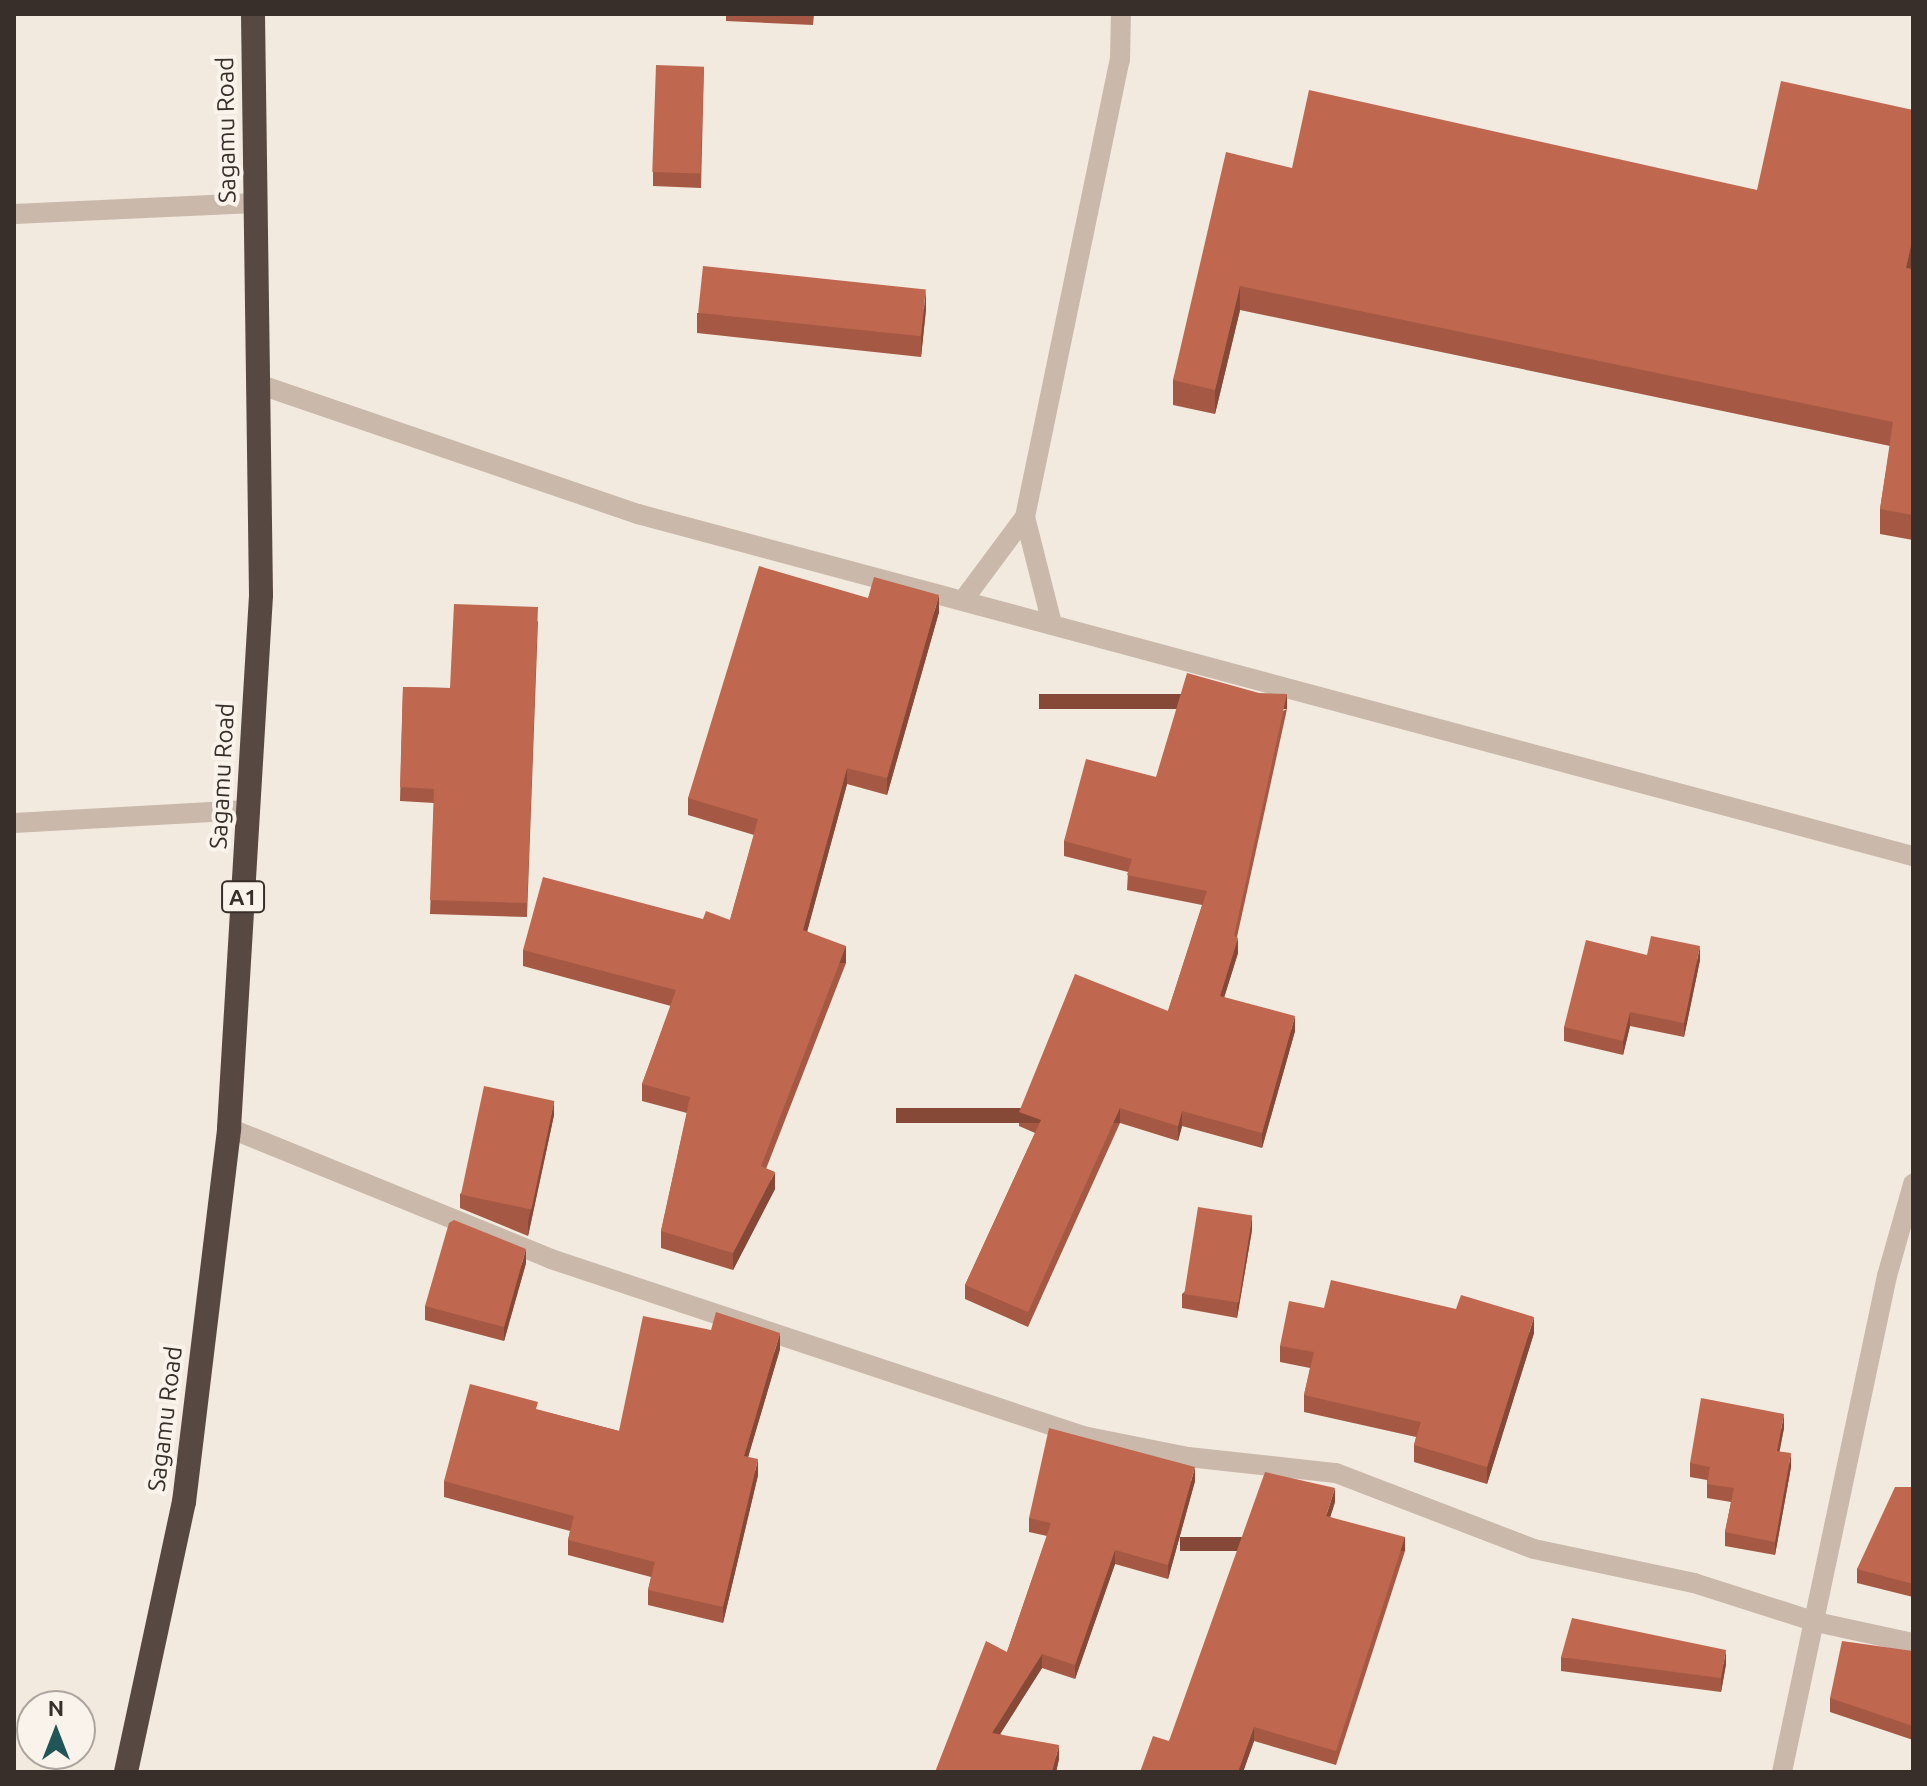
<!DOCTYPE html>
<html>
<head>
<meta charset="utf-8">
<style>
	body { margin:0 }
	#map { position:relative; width:1927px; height:1786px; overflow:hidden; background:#f2e9df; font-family:Ubuntu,sans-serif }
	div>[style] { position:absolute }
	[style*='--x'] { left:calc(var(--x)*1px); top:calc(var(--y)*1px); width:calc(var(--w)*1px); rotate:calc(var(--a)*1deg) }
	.minor>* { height:20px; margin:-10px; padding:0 10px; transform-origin:10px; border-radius:10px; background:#cab9ab }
	.highway>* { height:24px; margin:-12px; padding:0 12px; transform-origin:12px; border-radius:12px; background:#584842 }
	.wall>* { inset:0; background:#a55944 }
	.shaded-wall>* { inset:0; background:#864937; transform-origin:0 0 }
	.building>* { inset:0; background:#c0684f; transform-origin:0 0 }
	span { translate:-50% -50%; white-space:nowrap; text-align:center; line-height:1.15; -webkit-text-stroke:8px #f9f3ec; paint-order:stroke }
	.shield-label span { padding:2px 6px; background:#f9f3ec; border:2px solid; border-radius:6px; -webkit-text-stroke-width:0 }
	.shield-label { font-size:22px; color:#382e2a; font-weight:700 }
	.street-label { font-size:24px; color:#382e2a }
	.frame { position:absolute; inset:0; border:16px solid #382e2a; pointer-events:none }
	.north { position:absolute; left:16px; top:1690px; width:80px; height:80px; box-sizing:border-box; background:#f9f3ec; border:2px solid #aca49e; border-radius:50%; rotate:0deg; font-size:22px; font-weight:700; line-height:32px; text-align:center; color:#382e2a }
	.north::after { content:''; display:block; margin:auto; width:28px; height:36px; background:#215658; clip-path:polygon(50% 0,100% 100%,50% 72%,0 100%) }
</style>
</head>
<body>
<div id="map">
	<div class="minor">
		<i style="--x:14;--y:214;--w:241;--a:-2.6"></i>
		<i style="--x:258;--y:384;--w:402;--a:18.9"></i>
		<i style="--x:638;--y:514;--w:1320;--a:15.02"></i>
		<i style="--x:1025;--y:517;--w:110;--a:75.8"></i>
		<i style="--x:964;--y:599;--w:102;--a:-53.4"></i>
		<i style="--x:1025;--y:517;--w:467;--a:-78.3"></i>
		<i style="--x:1120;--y:60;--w:46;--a:-88.8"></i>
		<i style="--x:14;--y:823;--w:233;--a:-3.2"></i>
		<i style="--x:229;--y:1128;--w:348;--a:22.1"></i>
		<i style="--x:551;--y:1259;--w:561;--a:18.4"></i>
		<i style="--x:1083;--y:1436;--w:107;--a:11.3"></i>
		<i style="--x:1188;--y:1457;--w:149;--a:6.2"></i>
		<i style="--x:1336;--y:1473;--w:212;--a:21"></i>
		<i style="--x:1534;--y:1549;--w:164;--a:12"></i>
		<i style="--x:1694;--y:1583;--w:128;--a:17.7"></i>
		<i style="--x:1816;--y:1622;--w:99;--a:12.2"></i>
		<i style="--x:1782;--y:1772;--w:507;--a:-78.05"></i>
		<i style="--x:1887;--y:1276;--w:96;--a:-74.2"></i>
	</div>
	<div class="highway">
		<i style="--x:126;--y:1772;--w:276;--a:-77.9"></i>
		<i style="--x:184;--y:1502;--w:377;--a:-83.1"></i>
		<i style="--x:229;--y:1128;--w:534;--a:-86.56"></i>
		<i style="--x:261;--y:595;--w:581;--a:-90.79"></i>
	</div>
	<div class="wall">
		<i style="clip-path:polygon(726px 14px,814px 14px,813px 25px,726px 21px)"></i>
		<i style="clip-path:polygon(704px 67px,701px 188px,653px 186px,653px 172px)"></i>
		<i style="clip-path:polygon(1913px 110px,1913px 262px,1911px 269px,1913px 269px,1913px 540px,1880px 534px,1880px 509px,1890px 446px,1240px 310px,1215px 414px,1173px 405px,1173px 380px,1292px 168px,1757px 190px)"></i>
		<i style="clip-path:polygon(926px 309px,921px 357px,697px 333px,697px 313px)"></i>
		<i style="clip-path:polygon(868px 598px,939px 612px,887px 795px,847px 784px,807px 931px,846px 963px,766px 1169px,775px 1189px,733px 1270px,661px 1248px,661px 1231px,687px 1113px,642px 1101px,642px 1084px,671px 1006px,523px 966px,523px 950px,703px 919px,730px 920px,754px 835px,688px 815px,688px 798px)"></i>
		<i style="clip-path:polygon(538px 621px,527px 917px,430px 914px,434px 803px,400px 801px,403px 687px,450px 688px)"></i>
		<i style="clip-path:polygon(1287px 709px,1237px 937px,1238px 953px,1224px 997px,1295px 1031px,1262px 1148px,1182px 1126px,1178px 1141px,1120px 1123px,1028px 1327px,965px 1299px,965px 1285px,1035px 1133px,1019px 1126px,1019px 1112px,1168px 1011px,1202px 905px,1127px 890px,1128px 872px,1064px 856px,1064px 841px,1156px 777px)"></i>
		<i style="clip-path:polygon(1647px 955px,1700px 960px,1684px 1037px,1630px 1026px,1623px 1055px,1564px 1041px,1564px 1027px)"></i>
		<i style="clip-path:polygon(554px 1115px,528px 1236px,460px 1208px,460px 1194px)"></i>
		<i style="clip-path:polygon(1252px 1230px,1237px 1318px,1182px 1308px,1182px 1294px)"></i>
		<i style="clip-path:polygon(526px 1263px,504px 1341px,425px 1320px,425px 1306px)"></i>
		<i style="clip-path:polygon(1324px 1308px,1534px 1333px,1487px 1484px,1414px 1462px,1414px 1445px,1416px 1437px,1304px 1412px,1304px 1395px,1310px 1368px,1280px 1362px,1280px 1346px)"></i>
		<i style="clip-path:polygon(780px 1349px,748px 1457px,758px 1475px,723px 1623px,648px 1605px,648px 1590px,651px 1577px,568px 1555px,568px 1540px,570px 1531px,444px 1497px,444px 1481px,538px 1410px,619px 1431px)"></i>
		<i style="clip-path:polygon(1784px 1428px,1779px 1451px,1791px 1467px,1775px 1555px,1725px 1546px,1725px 1532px,1731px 1502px,1707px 1498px,1707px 1480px,1690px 1477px,1690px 1463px)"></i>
		<i style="clip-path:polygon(1195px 1481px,1168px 1579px,1115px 1564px,1075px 1679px,1042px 1668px,1000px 1734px,1059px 1759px,1056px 1772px,935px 1772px,1007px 1652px,1047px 1536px,1029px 1532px,1029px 1518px)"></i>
		<i style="clip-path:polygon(1913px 1487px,1913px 1597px,1857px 1583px,1857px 1569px)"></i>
		<i style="clip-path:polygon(1335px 1502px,1330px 1517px,1405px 1551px,1336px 1765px,1254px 1741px,1243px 1772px,1169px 1741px)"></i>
		<i style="clip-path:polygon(1913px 1651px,1913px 1740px,1830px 1712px,1830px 1698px)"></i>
		<i style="clip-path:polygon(1561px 1657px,1726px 1664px,1721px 1692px,1561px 1671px)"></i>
	</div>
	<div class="shaded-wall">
		<i style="clip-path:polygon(1913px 237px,1913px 262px,1906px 292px,1906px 268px)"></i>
		<i style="clip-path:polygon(1240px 286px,1240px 310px,1215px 414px,1215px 390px)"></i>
		<i style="clip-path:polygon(926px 289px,926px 309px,921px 357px,921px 336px)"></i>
		<i style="clip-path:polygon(939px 595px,939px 612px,887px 795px,887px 778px)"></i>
		<i style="left:1287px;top:694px;width:15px;height:248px;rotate:90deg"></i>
		<i style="clip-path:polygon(847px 768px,847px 784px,803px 947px,803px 930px)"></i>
		<i style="clip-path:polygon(1238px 938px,1238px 953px,1220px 1011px,1220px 996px)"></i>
		<i style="left:846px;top:946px;width:17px;height:236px;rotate:90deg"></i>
		<i style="clip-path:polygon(1700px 946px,1700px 960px,1684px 1037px,1684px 1023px)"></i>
		<i style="clip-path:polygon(1630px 1012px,1630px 1026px,1623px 1055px,1623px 1041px)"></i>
		<i style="clip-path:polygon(1295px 1016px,1295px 1031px,1262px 1148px,1262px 1133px)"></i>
		<i style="clip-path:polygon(554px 1101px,554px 1115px,528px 1236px,528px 1222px)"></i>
		<i style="left:1120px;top:1108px;width:15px;height:224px;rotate:90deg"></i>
		<i style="clip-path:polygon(1182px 1111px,1182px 1126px,1178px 1141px,1178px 1126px)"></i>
		<i style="clip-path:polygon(775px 1172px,775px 1189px,733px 1270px,733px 1253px)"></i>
		<i style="clip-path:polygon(1252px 1216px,1252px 1230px,1237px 1318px,1237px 1304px)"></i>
		<i style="clip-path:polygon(526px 1249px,526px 1263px,504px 1341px,504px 1327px)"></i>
		<i style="clip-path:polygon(1534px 1317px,1534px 1333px,1487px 1484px,1487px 1467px)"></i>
		<i style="clip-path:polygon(780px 1333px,780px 1349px,744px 1471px,744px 1456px)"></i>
		<i style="clip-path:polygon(1784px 1414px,1784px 1428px,1777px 1465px,1777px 1451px)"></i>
		<i style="clip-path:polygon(1791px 1453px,1791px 1467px,1775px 1555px,1775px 1542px)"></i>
		<i style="clip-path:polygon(758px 1459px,758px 1475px,723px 1623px,723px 1607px)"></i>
		<i style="clip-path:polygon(1195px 1467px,1195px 1481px,1168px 1579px,1168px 1565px)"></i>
		<i style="clip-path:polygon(1335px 1488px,1335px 1502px,1326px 1530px,1326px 1516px)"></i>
		<i style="left:1405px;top:1537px;width:14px;height:225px;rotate:90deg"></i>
		<i style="clip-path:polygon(1115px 1550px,1115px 1564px,1075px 1679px,1075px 1665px)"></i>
		<i style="clip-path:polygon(1726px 1650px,1726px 1664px,1721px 1692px,1721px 1678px)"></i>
		<i style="clip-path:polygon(1042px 1654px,1042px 1668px,992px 1747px,992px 1733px)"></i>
		<i style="clip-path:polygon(1254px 1727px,1254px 1741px,1243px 1772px,1238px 1772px)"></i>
		<i style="clip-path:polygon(1059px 1745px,1059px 1759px,1056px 1772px,1052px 1772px)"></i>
	</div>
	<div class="building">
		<i style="left:656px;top:65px;width:48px;height:107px;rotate:2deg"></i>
		<i style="clip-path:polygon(1781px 81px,1913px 110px,1913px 237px,1906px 268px,1913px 269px,1913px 515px,1880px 509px,1893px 422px,1240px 286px,1215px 390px,1173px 380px,1226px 152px,1292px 168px,1309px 90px,1757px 190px)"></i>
		<i style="left:703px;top:266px;width:224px;height:47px;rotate:6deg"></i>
		<i style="clip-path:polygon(759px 566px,868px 598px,874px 577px,939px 595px,887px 778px,847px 768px,803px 930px,846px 946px,761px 1166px,775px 1172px,733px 1253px,661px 1231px,690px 1097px,642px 1084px,676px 990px,523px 950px,543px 877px,703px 919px,706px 911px,730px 920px,758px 819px,688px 798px)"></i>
		<i style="clip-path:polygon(454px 604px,538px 607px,527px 903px,430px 900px,434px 789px,400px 787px,403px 687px,450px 688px)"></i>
		<i style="clip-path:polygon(1187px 673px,1259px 693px,1287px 694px,1234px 936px,1238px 938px,1220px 996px,1295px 1016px,1262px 1133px,1182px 1111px,1178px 1126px,1120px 1108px,1028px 1312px,965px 1285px,1041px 1120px,1019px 1112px,1075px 974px,1168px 1011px,1207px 891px,1127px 875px,1132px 859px,1064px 841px,1086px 759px,1156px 777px)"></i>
		<i style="clip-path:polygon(1651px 936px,1700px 946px,1684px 1023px,1630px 1012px,1623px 1041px,1564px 1027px,1586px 940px,1647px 955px)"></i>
		<i style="left:484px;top:1086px;width:72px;height:111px;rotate:12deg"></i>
		<i style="left:1198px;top:1207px;width:55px;height:88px;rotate:9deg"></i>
		<i style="clip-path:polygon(454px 1220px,526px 1249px,504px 1327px,425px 1306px,449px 1223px)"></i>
		<i style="clip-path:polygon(1331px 1280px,1456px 1309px,1461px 1295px,1534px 1317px,1487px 1467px,1414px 1445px,1421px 1422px,1304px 1395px,1314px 1352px,1280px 1346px,1289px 1301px,1324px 1308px)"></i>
		<i style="clip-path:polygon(716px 1312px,780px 1333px,744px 1456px,758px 1459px,723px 1607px,648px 1590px,655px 1562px,568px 1540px,574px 1516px,444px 1481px,470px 1384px,538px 1402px,536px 1409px,619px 1431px,643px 1316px,711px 1330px)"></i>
		<i style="clip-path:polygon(1701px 1398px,1784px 1414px,1777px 1451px,1791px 1453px,1775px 1542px,1725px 1532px,1734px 1488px,1707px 1484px,1710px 1467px,1690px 1463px)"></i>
		<i style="clip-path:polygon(1049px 1428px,1195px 1467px,1168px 1565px,1115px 1550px,1075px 1665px,1042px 1654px,992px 1733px,1059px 1745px,1052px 1772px,935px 1772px,986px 1641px,1007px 1652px,1051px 1523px,1029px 1518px)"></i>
		<i style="clip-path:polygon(1265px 1472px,1335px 1488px,1326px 1516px,1405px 1537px,1336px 1751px,1254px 1727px,1238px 1772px,1140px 1772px,1153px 1736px,1169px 1741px)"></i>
		<i style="clip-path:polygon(1895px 1487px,1913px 1487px,1913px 1584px,1857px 1569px)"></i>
		<i style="clip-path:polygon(1572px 1618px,1726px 1650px,1721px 1678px,1561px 1657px)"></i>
		<i style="clip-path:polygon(1842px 1641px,1913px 1651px,1913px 1726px,1830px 1698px)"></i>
	</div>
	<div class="shield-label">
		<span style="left:243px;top:897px">A1</span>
	</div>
	<div class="street-label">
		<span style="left:226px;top:130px;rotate:-91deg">Sagamu Road</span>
		<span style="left:222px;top:776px;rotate:-87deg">Sagamu Road</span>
		<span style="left:165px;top:1419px;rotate:-83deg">Sagamu Road</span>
	</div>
	<div class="frame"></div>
	<div class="north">N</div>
</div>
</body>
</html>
